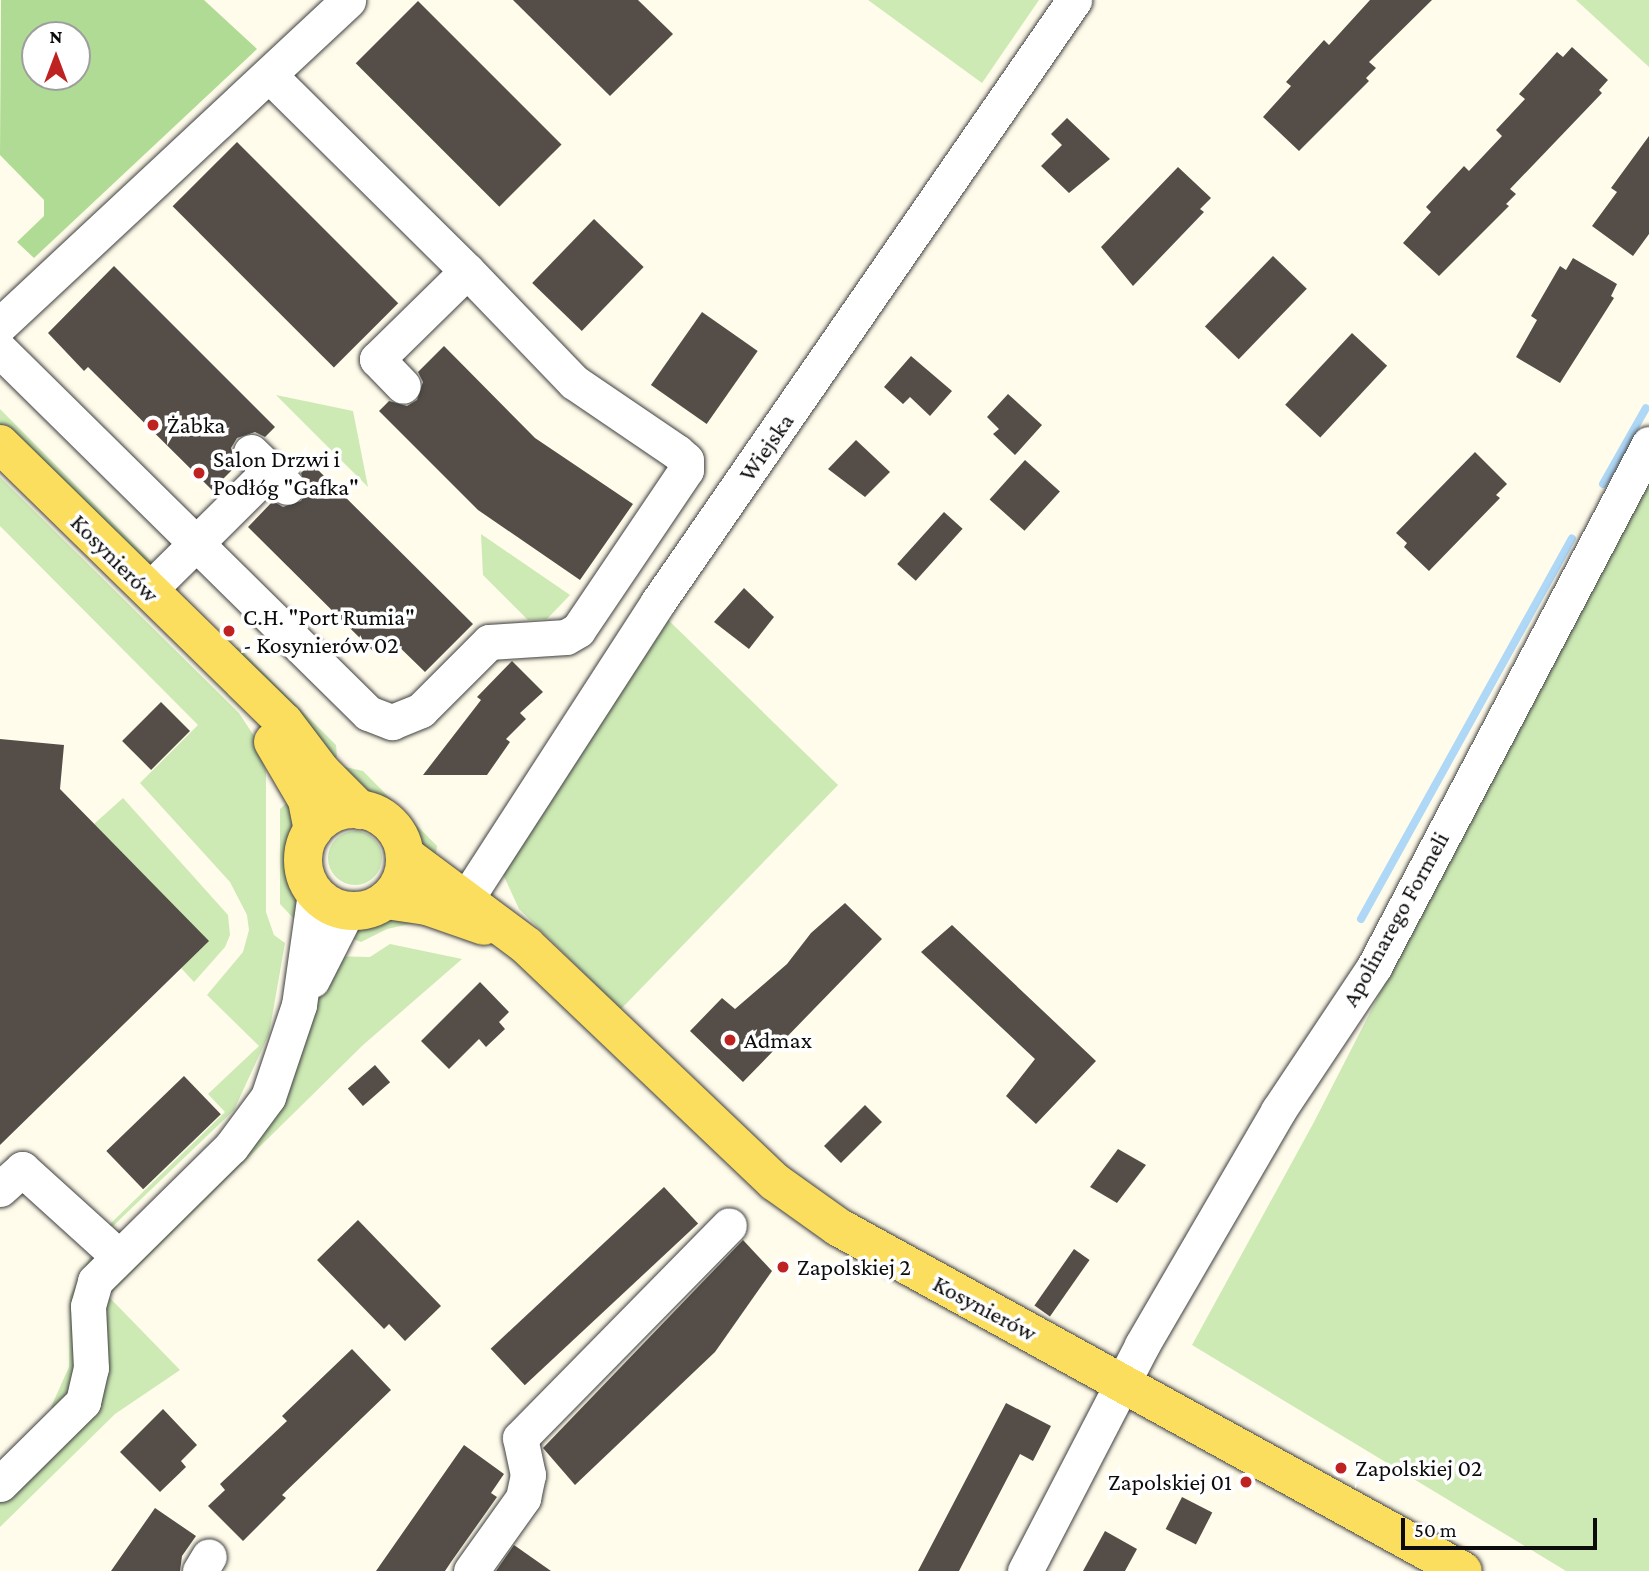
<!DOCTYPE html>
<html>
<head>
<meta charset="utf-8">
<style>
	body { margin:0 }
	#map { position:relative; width:1649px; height:1571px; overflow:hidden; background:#fffceb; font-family:"Crimson Pro",serif }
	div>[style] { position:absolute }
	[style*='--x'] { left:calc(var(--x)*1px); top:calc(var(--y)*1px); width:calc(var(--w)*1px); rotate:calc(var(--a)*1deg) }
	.green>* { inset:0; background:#cdeab5 }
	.round { border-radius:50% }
	.forest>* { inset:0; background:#b0db94 }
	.stream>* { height:8px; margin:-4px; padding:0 4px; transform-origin:4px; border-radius:4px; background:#afd8f7 }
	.building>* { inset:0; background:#554e48; transform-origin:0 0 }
	.roads { filter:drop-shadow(0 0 2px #3f3f3f) drop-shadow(0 0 2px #3f3f3f) }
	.minor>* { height:35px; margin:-17.5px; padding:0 17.5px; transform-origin:17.5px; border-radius:17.5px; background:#fff }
	.major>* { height:38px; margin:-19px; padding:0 19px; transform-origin:19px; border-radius:19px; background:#fcde5f }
	.major>.ring { margin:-19px; padding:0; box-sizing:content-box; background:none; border:38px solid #fcde5f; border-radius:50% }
	.dots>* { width:19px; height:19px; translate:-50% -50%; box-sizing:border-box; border:4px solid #fff; border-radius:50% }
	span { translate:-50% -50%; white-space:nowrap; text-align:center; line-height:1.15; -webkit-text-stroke:7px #fff; paint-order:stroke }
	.poi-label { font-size:24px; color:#0c0c0c }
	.left { translate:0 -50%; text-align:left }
	.right { translate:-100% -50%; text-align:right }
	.street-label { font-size:24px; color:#0c0c0c }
	.north { position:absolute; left:21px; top:21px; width:70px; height:70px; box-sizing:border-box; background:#fff; border:2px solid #9e9e9e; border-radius:50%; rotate:0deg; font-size:19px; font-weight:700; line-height:28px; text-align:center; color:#0c0c0c }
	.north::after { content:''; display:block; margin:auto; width:24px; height:32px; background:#bf2321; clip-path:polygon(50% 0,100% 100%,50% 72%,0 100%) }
	.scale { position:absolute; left:1401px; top:1518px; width:196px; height:32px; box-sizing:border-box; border:4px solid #0c0c0c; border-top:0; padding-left:9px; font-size:21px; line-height:24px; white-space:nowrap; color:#0c0c0c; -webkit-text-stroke:5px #fff; paint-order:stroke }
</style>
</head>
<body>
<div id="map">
	<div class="green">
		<i style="clip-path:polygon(868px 0,1039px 0,982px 83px)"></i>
		<i style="clip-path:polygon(1576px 0,1649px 0,1649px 67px)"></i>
		<i style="clip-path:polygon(276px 395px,353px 411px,368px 487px)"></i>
		<i style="clip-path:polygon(0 409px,154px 564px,140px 564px,0 424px)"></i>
		<i style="clip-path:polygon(1649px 468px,1649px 1571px,1566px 1571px,1192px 1345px,1314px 1122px)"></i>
		<i style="clip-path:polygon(0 477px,239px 713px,254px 736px,266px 772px,266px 912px,274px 935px,285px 943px,269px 1034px,234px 1110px,113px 1226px,108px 1226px,225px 1112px,208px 1094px,259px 1046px,207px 995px,243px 952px,249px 930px,247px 915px,230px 882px,140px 783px,198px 725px,0 526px)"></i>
		<i style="clip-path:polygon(481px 534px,570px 595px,547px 619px,528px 620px,483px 575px)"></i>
		<i style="clip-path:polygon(661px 613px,838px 785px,621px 1009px,519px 909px,502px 872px)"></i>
		<i style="clip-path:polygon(238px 647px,336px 745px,337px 757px,327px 761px,230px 654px)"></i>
		<i style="clip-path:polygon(345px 767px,363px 771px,437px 846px,434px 867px,393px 811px,369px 800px,337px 772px)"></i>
		<i style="clip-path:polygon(295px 795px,299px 827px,293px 864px,301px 889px,297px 922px,280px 904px,280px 809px)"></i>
		<i style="clip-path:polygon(123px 798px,228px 915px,230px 935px,225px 947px,194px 982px,181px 968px,208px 941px,94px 824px)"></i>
		<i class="round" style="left:328px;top:831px;width:54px;height:54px"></i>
		<i style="clip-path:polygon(379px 914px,414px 923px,387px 929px,361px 942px,342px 935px,356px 919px)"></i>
		<i style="clip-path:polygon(390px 944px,462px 959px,363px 1045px,108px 1296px,180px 1370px,115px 1414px,0 1527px,0 1501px,82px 1419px,104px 1372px,107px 1296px,116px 1282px,250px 1146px,330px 956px,370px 957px)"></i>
		<i style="clip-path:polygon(90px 1257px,95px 1262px,75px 1370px,67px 1396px,54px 1409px,51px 1407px,69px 1367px,70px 1296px)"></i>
	</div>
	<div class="forest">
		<i style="clip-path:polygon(evenodd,1px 0,204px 0,257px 49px,34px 258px,17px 242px,44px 216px,44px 200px,0 155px,1px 0,35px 35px,77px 35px,77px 77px,35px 77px,35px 35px)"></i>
	</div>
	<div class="stream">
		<i style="--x:1603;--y:484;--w:87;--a:-60.5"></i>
		<i style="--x:1361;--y:919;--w:435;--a:-61"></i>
	</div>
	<div class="building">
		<i style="clip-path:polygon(513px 0,638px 0,673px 34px,610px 96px)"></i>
		<i style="clip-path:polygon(1370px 0,1432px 0,1369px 62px,1376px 68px,1366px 78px,1369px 81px,1299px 151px,1263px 117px,1291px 86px,1286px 82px,1324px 40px,1329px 45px)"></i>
		<i style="left:418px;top:1px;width:203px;height:88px;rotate:45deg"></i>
		<i style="clip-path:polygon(1572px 47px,1608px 80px,1599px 90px,1602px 93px,1510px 189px,1516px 194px,1506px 204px,1509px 206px,1439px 276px,1403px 243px,1431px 212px,1426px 207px,1464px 166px,1469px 171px,1502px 136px,1496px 130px,1525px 99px,1519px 94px,1557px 52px,1563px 57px)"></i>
		<i style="clip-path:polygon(1067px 118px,1110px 159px,1069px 193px,1041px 166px,1062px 145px,1051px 134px)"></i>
		<i style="clip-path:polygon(1649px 136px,1649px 234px,1633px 256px,1592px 226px,1617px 192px,1611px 188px)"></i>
		<i style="left:237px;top:142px;width:228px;height:91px;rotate:45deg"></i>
		<i style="clip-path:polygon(1178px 167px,1211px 198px,1200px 209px,1204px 212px,1133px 286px,1101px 247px)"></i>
		<i style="left:594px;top:219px;width:69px;height:89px;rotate:44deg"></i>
		<i style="left:1273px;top:256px;width:47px;height:98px;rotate:44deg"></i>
		<i style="clip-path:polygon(1573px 258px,1617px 284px,1611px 296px,1614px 298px,1560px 383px,1516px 357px,1537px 320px,1531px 316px,1560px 266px,1566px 270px)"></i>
		<i style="clip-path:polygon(114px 266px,275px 427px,265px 437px,255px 432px,237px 438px,231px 448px,236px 466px,212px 490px,88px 367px,84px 371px,48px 333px)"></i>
		<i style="left:702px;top:312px;width:68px;height:89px;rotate:35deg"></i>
		<i style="left:1352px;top:333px;width:48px;height:98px;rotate:43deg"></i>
		<i style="clip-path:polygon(444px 346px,535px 438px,633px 504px,580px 580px,478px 510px,379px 411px,389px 401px,407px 406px,417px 400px,423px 382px,418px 372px)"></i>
		<i style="clip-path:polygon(911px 356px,952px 391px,930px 416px,910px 397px,903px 404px,884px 387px)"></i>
		<i style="clip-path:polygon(1008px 394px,1042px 425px,1015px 455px,993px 434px,999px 429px,987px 417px)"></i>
		<i style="clip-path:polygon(856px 440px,890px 472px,865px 497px,828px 469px)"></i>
		<i style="clip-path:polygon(1475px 452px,1507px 484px,1496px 495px,1500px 498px,1429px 571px,1404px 547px,1407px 543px,1396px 533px)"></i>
		<i style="left:1025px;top:460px;width:47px;height:53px;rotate:42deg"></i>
		<i style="clip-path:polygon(311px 463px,473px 624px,425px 672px,388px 636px,373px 651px,248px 527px,273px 501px,283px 507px,301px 501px,307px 491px,301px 473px)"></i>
		<i style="left:944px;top:512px;width:25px;height:70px;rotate:42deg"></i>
		<i style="clip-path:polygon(744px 588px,774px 617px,749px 649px,714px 622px)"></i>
		<i style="clip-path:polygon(512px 661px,543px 692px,520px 713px,526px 719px,506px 739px,510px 742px,487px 775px,423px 775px,481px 700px,477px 697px)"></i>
		<i style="left:161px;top:702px;width:41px;height:55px;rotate:45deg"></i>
		<i style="clip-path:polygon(0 739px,64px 745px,60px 789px,209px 941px,0 1145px)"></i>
		<i style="clip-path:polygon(845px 903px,882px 939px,743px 1082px,690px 1031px,722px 998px,735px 1009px,787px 964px,811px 933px)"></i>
		<i style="clip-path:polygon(952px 925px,1096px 1061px,1036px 1124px,1006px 1096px,1035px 1059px,921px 952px)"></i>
		<i style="clip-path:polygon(480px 982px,509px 1012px,499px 1022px,505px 1029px,486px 1047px,479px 1039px,449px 1069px,421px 1041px)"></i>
		<i style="left:375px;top:1065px;width:23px;height:36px;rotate:49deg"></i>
		<i style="left:184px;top:1076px;width:53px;height:108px;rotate:46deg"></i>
		<i style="left:865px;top:1105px;width:24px;height:58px;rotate:45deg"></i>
		<i style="clip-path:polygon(1118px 1149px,1146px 1165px,1117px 1203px,1090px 1187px)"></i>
		<i style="left:664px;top:1187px;width:50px;height:237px;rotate:47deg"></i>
		<i style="clip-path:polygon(358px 1220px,441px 1306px,405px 1341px,389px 1324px,384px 1329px,317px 1260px)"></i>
		<i style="clip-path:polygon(743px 1240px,772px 1271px,715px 1352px,575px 1485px,543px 1448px)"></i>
		<i style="left:1074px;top:1249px;width:19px;height:69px;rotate:35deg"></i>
		<i style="clip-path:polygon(352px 1349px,391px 1390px,282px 1495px,286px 1498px,243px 1541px,208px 1506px,225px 1490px,220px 1484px,287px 1421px,282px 1416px)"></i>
		<i style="clip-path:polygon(1006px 1403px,1051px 1426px,1033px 1461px,1020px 1454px,959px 1571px,918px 1571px)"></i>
		<i style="clip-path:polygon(163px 1409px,197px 1445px,181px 1461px,186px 1467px,160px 1492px,120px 1452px)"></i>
		<i style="clip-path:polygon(464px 1445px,504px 1474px,491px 1493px,497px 1497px,451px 1562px,445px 1571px,376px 1571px)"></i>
		<i style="left:1182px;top:1497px;width:34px;height:36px;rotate:27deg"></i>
		<i style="clip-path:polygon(155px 1508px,196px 1536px,182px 1556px,180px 1571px,111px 1571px)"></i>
		<i style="clip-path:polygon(1105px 1531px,1137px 1549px,1125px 1571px,1083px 1571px)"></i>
		<i style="clip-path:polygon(514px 1545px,551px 1571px,496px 1571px)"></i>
	</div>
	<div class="roads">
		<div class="minor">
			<i style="--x:269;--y:75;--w:279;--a:44.7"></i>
			<i style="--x:467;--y:271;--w:126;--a:135.6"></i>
			<i style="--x:377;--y:359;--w:37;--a:46"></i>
			<i style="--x:0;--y:325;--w:476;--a:-43"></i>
			<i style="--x:0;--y:350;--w:517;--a:44.61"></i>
			<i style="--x:368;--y:713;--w:26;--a:21"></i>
			<i style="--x:392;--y:722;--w:31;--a:-22"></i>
			<i style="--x:421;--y:710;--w:96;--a:-45"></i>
			<i style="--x:489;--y:642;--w:77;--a:-3.7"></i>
			<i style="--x:566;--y:637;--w:14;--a:-30"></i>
			<i style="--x:578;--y:630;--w:193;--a:-56"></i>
			<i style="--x:686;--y:470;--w:10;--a:-90"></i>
			<i style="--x:686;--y:460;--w:12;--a:-138"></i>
			<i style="--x:677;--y:452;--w:125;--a:-145.8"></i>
			<i style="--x:574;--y:382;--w:154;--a:-133.9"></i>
			<i style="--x:251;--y:452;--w:50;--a:44.2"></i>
			<i style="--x:149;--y:590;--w:170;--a:-44.8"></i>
			<i style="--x:466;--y:899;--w:354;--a:-57.1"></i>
			<i style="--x:658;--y:602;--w:732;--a:-55.35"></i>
			<i style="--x:312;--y:980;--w:77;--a:-63.1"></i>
			<i style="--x:0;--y:1189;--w:30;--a:-42"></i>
			<i style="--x:22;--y:1169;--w:130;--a:42.2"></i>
			<i style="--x:0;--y:1484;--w:117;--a:-44.7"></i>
			<i style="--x:83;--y:1402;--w:35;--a:-77"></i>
			<i style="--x:91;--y:1368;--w:62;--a:-92.8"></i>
			<i style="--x:88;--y:1306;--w:26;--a:-74"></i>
			<i style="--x:95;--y:1281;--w:191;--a:-44.6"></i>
			<i style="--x:231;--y:1147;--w:62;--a:-53.5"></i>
			<i style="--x:268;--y:1097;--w:97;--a:-71.4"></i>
			<i style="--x:299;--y:1005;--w:113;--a:-81.9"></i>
			<i style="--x:200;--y:1571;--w:17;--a:-59"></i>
			<i style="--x:471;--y:1571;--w:90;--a:-54.5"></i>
			<i style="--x:523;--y:1498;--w:24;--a:-78"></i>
			<i style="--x:528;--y:1475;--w:38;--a:-102"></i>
			<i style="--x:520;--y:1438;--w:298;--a:-45.5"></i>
			<i style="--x:1025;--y:1571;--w:254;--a:-62.6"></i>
			<i style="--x:1142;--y:1345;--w:271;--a:-59.8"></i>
			<i style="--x:1278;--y:1111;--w:173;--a:-56.3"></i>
			<i style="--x:1374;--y:967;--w:591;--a:-62.26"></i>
		</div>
		<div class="major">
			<i style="--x:0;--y:444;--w:397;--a:44.4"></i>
			<i style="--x:284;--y:722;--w:63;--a:52.8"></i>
			<i style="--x:322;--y:772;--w:54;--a:45"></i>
			<i style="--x:273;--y:742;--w:67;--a:59.6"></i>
			<i style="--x:307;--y:800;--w:31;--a:79"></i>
			<i class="ring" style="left:303px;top:809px;width:64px;height:64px"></i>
			<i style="--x:405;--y:855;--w:152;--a:36.7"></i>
			<i style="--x:527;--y:946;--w:342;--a:43.6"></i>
			<i style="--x:775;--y:1182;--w:77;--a:35.5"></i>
			<i style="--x:838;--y:1227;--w:713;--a:28.83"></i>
			<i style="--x:386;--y:900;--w:41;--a:8.3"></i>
			<i style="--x:427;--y:906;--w:60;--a:19.3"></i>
		</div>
	</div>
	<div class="dots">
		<i style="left:153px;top:425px;background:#bf2321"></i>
		<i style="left:199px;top:473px;background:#bf2321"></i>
		<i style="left:229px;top:631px;background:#bf2321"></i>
		<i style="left:730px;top:1040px;background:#bf2321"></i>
		<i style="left:783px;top:1267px;background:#bf2321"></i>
		<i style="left:1341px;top:1468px;background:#bf2321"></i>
		<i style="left:1246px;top:1482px;background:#bf2321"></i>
	</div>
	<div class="poi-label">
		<span class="left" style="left:167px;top:425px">Żabka</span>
		<span class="left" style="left:213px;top:473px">Salon Drzwi i<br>Podłóg "Gafka"</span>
		<span class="left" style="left:243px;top:631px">C.H. "Port Rumia"<br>- Kosynierów 02</span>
		<span class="left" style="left:744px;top:1040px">Admax</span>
		<span class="left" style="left:797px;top:1267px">Zapolskiej 2</span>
		<span class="left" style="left:1355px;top:1468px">Zapolskiej 02</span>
		<span class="right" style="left:1232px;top:1482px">Zapolskiej 01</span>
	</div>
	<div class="street-label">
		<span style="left:766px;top:447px;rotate:-55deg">Wiejska</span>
		<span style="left:115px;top:558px;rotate:45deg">Kosynierów</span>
		<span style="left:1395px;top:919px;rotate:-61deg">Apolinarego Formeli</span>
		<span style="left:985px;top:1308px;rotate:28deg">Kosynierów</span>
	</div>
	<div class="north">N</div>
	<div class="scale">50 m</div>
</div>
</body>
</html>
